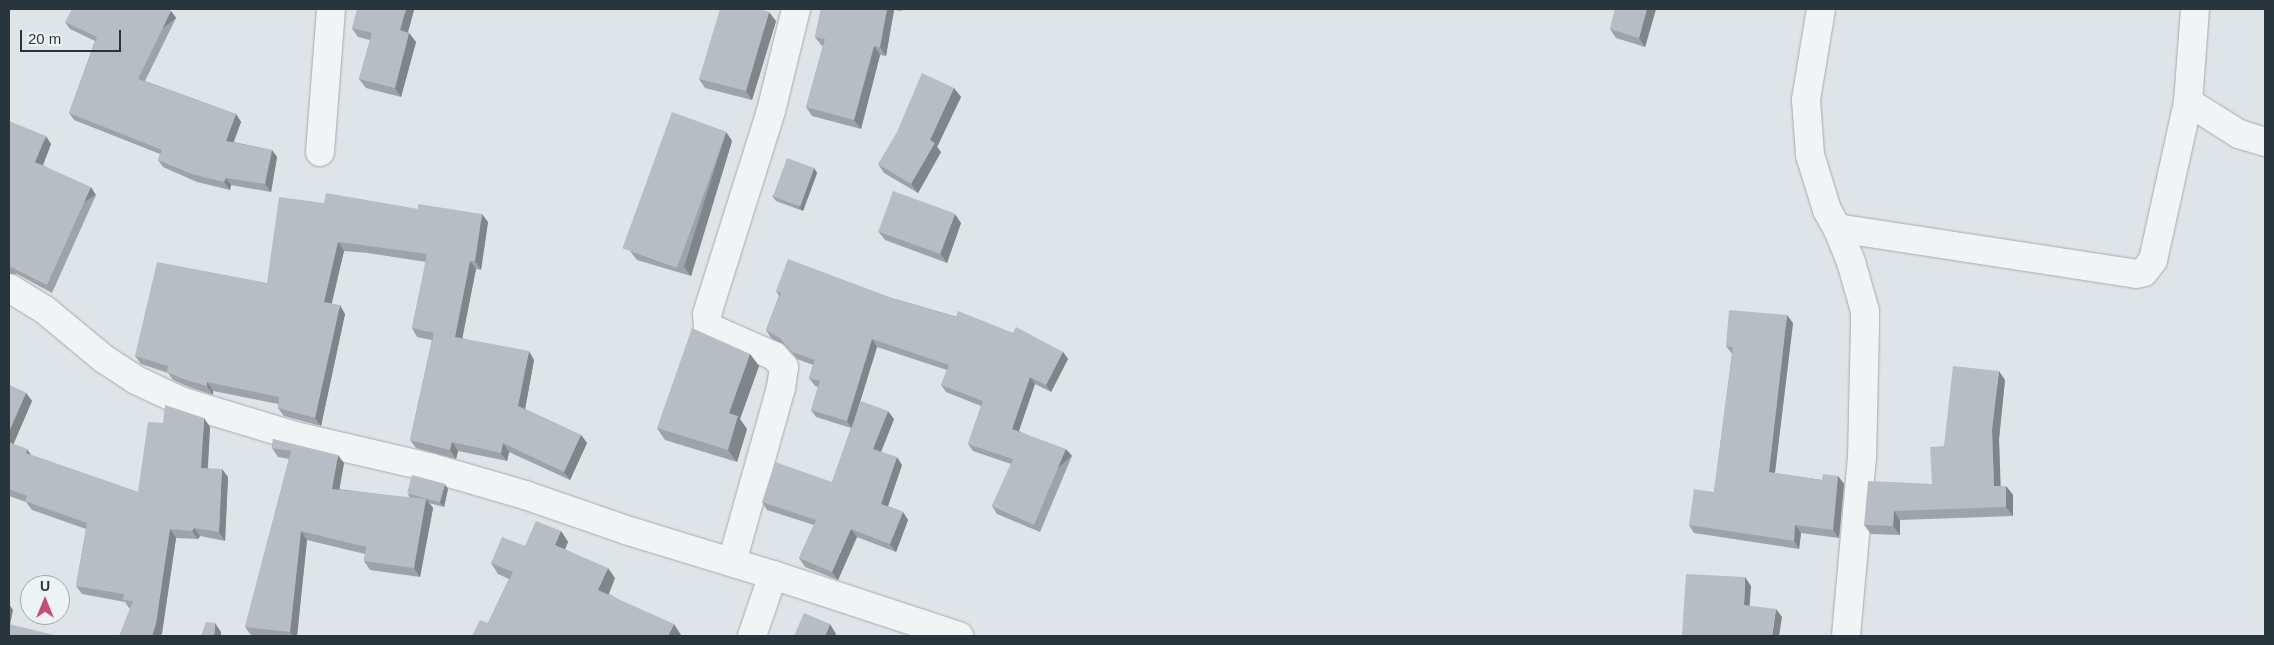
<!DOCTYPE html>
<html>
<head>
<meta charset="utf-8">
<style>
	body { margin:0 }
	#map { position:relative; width:2274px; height:645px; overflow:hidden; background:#dee4e7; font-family:Arial,sans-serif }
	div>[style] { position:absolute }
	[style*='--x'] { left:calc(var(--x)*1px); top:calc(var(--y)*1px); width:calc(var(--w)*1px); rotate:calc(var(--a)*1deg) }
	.roads { filter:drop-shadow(0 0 1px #a4acb0) drop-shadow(0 0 1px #a4acb0) }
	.minor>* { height:28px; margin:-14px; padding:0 14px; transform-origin:14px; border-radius:14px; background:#f1f4f5 }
	.wall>* { inset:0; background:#9da3a8 }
	.shaded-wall>* { inset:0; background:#7f8588; transform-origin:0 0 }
	.building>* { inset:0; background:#b6bec3; transform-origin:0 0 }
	span { translate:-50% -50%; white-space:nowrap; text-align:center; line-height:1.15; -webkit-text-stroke:4px #edf2f4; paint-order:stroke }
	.frame { position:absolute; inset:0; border:10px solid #28353c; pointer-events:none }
	.north { position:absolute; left:20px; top:575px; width:50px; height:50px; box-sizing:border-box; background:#edf2f4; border:1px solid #9ea6aa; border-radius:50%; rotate:0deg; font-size:14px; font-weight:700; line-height:20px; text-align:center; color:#28353c }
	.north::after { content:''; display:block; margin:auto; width:18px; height:22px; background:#c54a7f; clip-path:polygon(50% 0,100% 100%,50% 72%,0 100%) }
	.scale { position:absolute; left:20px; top:30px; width:101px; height:22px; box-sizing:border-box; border:2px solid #28353c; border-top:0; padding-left:6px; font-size:15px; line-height:18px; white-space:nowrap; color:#28353c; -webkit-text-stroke:4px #edf2f4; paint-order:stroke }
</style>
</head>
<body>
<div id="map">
	<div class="roads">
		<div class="minor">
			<i style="--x:1821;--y:9;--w:92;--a:99.4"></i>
			<i style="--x:1806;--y:100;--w:55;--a:85.8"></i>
			<i style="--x:1810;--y:155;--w:58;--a:72.8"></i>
			<i style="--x:1827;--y:210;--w:21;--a:61"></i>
			<i style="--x:2195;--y:9;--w:93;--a:94.3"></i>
			<i style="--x:2188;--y:102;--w:60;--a:32.1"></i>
			<i style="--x:2239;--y:134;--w:27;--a:17"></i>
			<i style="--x:320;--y:152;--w:143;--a:-85.6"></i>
			<i style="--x:9;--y:288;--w:42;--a:31.4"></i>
			<i style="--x:45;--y:310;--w:77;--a:39.7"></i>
			<i style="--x:104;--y:359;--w:38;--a:33"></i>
			<i style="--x:136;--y:380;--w:52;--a:25.1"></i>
			<i style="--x:183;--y:402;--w:117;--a:16.9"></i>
			<i style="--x:295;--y:436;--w:141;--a:13.1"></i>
			<i style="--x:432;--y:468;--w:97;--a:16.2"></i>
			<i style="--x:525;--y:495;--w:107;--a:19.1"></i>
			<i style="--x:626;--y:530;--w:154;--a:17"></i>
			<i style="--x:773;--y:575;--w:65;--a:109"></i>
			<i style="--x:732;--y:562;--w:181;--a:-74.3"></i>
			<i style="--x:781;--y:388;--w:21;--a:-82"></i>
			<i style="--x:784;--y:367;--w:15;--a:-132"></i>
			<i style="--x:774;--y:356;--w:72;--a:-156.3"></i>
			<i style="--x:708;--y:327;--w:13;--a:-94"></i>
			<i style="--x:707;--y:314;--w:213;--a:-72.5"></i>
			<i style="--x:771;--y:111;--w:105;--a:-76.2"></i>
			<i style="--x:773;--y:575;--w:196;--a:18.2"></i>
			<i style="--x:1846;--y:636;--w:179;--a:-84.9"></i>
			<i style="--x:1862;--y:458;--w:131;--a:-88.7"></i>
			<i style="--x:1865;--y:327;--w:16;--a:-90"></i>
			<i style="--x:1865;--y:311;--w:51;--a:-105.9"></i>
			<i style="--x:1851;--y:262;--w:37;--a:-112"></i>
			<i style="--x:1837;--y:228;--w:303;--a:8.7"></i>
			<i style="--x:2136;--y:274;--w:8;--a:-14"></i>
			<i style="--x:2144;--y:272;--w:15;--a:-53"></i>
			<i style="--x:2153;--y:260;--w:162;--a:-77.5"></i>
		</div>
	</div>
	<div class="wall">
		<i style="clip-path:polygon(821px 9px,902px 9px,902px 11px,894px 10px,886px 56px,880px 55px,861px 129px,812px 116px,806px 107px,823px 46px,822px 46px,815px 37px)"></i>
		<i style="clip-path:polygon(1615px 9px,1656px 9px,1645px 47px,1616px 38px,1610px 29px)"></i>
		<i style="clip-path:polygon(414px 10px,408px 32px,409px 33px,416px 42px,401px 97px,366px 88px,359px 79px,370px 40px,358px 37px,352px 28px)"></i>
		<i style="clip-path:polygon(171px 11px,176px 18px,145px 81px,236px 114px,241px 122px,234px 142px,272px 150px,277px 157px,271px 192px,231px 185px,230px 190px,197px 182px,163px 167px,158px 160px,160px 154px,74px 120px,69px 113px,95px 41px,70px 29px,65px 22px)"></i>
		<i style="clip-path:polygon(776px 21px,752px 100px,705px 88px,699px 79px)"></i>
		<i style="clip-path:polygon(954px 88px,961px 97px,937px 147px,941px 152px,918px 193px,884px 173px,878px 164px)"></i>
		<i style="clip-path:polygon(9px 121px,51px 144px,43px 165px,96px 195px,52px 293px,17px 274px,9px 274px)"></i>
		<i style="clip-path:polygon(726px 132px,732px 141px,691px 276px,637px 260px,630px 251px)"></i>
		<i style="clip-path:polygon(814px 168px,817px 173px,803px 211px,776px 201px,772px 196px)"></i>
		<i style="clip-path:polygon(324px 203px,488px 222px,481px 270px,476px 269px,462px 338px,534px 360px,525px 409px,581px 435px,587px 443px,570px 480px,509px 452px,507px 461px,458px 451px,456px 459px,416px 448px,410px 440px,432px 340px,417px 337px,412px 328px,426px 262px,368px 253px,344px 251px,331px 304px,345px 314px,321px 426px,284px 416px,278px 408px,278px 404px,213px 391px,213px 395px,189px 387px,173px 380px,168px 373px,141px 364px,135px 356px,267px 283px)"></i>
		<i style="clip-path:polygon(961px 223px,947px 263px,885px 240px,878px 231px)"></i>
		<i style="clip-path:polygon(776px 291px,892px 298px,1013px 333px,1063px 352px,1068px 359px,1051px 392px,1035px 384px,1019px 431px,1072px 456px,1040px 532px,997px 514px,992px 506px,1011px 464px,973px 451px,968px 444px,981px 406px,946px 392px,941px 385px,947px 370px,877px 347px,856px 415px,894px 419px,881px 452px,902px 465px,888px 506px,903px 512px,908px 520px,896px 552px,857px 537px,838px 580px,805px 567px,799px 558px,814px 525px,767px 510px,762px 502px,832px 482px,851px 428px,816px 417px,811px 410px,818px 387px,815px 386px,809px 378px,813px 365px,797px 359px,785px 345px,771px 338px,766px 330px,779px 296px)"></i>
		<i style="clip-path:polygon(1793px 323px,1775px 473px,1822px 480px,1838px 476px,1844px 484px,1839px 538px,1801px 533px,1799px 549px,1694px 533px,1689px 525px,1714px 492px,1732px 354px,1726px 346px)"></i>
		<i style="clip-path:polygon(750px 354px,759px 366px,740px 419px,747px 429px,737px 462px,665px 440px,657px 428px)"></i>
		<i style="clip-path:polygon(2005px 380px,1999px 439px,2000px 486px,2006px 486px,2013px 495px,2013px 516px,1900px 520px,1900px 535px,1871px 534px,1864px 525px,1932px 484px,1944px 446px)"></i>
		<i style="clip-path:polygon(9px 385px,26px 393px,32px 401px,13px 444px,31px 455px,138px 492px,210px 427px,208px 468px,228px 477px,225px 541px,200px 536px,198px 539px,176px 538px,162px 633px,129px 608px,125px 602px,82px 594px,76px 586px,86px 529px,32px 510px,26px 502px,9px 496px)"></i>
		<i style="clip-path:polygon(273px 439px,344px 463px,339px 489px,410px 498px,408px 494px,448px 489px,444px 507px,429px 503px,433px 508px,420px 577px,370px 570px,364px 561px,365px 554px,307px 540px,297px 636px,259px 636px,251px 635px,245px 627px,289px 459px,278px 457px,272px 448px)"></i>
		<i style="clip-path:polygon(561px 531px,568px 542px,565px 549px,615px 578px,609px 594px,681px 635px,680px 636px,472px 636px,488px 623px,509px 579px,498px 574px,491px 563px,525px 546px)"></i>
	</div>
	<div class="shaded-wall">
		<i style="clip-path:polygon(406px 9px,413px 9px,414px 10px,406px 39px,400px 30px)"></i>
		<i style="clip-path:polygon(887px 9px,893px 9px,894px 10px,886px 56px,880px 47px)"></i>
		<i style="clip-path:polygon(1647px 9px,1656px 9px,1645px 47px,1639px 38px)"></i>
		<i style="left:171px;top:11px;width:9px;height:76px;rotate:54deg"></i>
		<i style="clip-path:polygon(769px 12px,776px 21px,752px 100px,746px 91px)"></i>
		<i style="clip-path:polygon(409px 33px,416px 42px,401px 97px,395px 88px)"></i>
		<i style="clip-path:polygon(874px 46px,880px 55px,861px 129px,854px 120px)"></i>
		<i style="clip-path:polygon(954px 88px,961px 97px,937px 147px,941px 152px,918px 193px,911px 184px,930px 140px)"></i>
		<i style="clip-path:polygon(236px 114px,241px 122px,231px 148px,226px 141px)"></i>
		<i style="clip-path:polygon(726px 132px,732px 141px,691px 276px,684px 267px)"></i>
		<i style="clip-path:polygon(46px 136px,51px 144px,41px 170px,35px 162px)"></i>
		<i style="clip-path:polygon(272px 150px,277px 157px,271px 192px,265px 184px)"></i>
		<i style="clip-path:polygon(814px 168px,817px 173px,803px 211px,799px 207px)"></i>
		<i style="clip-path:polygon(226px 178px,231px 185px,230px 190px,224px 182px)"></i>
		<i style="left:91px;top:187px;width:9px;height:107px;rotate:58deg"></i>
		<i style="clip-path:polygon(482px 214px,488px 222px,481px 270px,475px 261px)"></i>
		<i style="clip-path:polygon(955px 214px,961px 223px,947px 263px,940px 253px)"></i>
		<i style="clip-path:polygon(338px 242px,344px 251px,330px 311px,324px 302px)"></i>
		<i style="clip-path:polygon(470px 261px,476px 269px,461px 345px,455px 337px)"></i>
		<i style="clip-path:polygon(340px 305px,345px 314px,321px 426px,315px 418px)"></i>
		<i style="clip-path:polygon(1787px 315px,1793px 323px,1774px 480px,1769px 472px)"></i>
		<i style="clip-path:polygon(872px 339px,877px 347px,852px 428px,847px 421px)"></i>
		<i style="clip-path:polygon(529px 351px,534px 360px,524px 415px,518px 406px)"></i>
		<i style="clip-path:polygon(1063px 352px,1068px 359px,1051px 392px,1046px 385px)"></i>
		<i style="clip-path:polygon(750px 354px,759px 366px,740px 419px,747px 429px,737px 462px,728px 450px,729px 413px)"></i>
		<i style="clip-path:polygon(1999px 371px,2005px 380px,1999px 439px,2001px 495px,1994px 486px,1992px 430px)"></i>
		<i style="clip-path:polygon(1030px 377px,1035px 384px,1017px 436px,1012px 429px)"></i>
		<i style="clip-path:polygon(207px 382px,213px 391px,213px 395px,207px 386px)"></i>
		<i style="clip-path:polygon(26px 393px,32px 401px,11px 450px,9px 447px,9px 432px)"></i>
		<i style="clip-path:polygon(888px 411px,894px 419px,879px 457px,873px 449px)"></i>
		<i style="clip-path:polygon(204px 418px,210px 427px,207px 477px,201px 468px)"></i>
		<i style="clip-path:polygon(581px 435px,587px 443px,570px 480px,564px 472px)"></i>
		<i style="clip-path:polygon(452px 442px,458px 451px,456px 459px,450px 450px)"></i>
		<i style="clip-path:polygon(503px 443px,509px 452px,507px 461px,501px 453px)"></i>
		<i style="clip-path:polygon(27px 449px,33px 458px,26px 453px)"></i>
		<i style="left:1066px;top:449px;width:9px;height:82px;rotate:49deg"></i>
		<i style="clip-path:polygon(338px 455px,344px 463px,338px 497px,332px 489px)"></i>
		<i style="clip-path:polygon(897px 457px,902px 465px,886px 512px,881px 504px)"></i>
		<i style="clip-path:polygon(222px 469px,228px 477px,225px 541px,219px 532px)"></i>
		<i style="clip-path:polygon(1838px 476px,1844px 484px,1839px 538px,1833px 530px)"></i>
		<i style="clip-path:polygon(445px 484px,448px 489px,444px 507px,440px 502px)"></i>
		<i style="clip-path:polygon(2006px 486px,2013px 495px,2013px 516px,2006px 507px)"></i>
		<i style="clip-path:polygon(426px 499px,433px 508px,420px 577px,414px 568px)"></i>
		<i style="clip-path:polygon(1894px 511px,1900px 520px,1900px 535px,1893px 526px)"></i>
		<i style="clip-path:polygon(903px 512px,908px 520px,896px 552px,890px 544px)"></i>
		<i style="clip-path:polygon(1795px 525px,1801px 533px,1799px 549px,1794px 541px)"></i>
		<i style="clip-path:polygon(194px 528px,200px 536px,198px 539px,192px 531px)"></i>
		<i style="clip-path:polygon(170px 529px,176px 538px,162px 633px,161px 636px,152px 636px)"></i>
		<i style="clip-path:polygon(851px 529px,857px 537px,838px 580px,832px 572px)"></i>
		<i style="clip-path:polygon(301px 531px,307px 540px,297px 636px,294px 636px,290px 632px)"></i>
		<i style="clip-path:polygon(561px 531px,568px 542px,562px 556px,555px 545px)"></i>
		<i style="clip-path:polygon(608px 568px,615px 578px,606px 600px,598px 590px)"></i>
		<i style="clip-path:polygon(1745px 577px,1751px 586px,1749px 614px,1744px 605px)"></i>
		<i style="clip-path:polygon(9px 604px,13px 610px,9px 630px)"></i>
		<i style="clip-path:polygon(1776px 609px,1782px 617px,1779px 636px,1772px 636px)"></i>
		<i style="clip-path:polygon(215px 623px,221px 632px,221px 636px,214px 636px)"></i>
		<i style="clip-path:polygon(674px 624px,681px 635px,680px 636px,668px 636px)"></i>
		<i style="clip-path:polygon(830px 624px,836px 634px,835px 636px,825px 636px)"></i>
	</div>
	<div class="building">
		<i style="clip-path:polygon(72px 9px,167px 9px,171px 11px,138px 79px,236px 114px,226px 141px,272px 150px,265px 184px,226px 178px,224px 182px,192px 174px,158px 160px,162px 150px,69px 113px,97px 37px,65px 22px)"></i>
		<i style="clip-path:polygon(357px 9px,406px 9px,400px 30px,409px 33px,395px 88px,359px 79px,372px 33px,352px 28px)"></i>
		<i style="clip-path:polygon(720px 9px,760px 9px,769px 12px,746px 91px,699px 79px)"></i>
		<i style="clip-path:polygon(821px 9px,887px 9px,880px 47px,874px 46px,854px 120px,806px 107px,825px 39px,815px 37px)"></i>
		<i style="clip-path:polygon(1615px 9px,1647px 9px,1639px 38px,1610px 29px)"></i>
		<i style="clip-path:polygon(922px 73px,954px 88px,930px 140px,935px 143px,911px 184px,878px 164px,897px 132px)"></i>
		<i style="left:672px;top:112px;width:58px;height:145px;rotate:20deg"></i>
		<i style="clip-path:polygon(9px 121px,46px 136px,35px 162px,91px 187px,47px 285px,11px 267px,9px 267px)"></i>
		<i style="left:787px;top:158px;width:29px;height:41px;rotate:20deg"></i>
		<i style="left:893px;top:191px;width:66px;height:43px;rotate:20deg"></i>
		<i style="clip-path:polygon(326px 193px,418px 209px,418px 204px,482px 214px,475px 261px,470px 261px,455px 337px,529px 351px,518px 406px,581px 435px,564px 472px,503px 443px,501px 453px,452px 442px,450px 450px,410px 440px,434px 333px,412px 328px,427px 254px,362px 245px,338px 242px,324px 302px,340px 305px,315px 418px,278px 408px,279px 397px,207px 382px,207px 386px,183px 379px,167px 372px,168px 366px,135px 356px,157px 262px,267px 283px,279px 197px,324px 203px)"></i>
		<i style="clip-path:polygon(788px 259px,892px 298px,956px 317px,958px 311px,1013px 333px,1016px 327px,1063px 352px,1046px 385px,1030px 377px,1012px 429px,1066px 449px,1034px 525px,992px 506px,1013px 459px,968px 444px,983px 401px,941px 385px,949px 365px,872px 339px,847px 421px,811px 410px,820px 381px,809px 378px,815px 360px,792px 352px,780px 338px,766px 330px,781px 293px,776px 291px)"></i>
		<i style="clip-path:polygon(1729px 310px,1787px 315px,1769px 472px,1822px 480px,1823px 474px,1838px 476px,1833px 530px,1795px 525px,1794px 541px,1689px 525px,1694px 489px,1714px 492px,1733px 347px,1726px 346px)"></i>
		<i style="clip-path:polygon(692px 328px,750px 354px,729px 413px,738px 416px,728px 450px,657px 428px)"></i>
		<i style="clip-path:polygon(1953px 366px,1999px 371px,1992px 430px,1994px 486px,2006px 486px,2006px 507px,1894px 511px,1893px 526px,1864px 525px,1868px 481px,1932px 484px,1930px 447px,1944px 446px)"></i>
		<i style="clip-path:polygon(9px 385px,26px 393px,9px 432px)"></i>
		<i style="clip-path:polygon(861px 401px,888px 411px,873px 449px,897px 457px,881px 504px,903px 512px,890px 544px,851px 529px,832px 572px,799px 558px,816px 520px,762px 502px,775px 462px,832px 482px)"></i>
		<i style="clip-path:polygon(165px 405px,204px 418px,201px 468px,222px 469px,219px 532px,194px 528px,192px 531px,170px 529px,156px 624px,152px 636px,119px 636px,133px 601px,123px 600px,124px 594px,76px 586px,87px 523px,25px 501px,27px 496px,9px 489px,9px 442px,27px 449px,26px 453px,138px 492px,148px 422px,163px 423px)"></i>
		<i style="clip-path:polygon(273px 439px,338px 455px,332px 489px,426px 499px,414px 568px,364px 561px,366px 547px,301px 531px,290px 632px,245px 627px,291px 451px,272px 448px)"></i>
		<i style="left:412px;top:475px;width:34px;height:19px;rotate:15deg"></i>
		<i style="clip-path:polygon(536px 521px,561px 531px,555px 545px,608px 568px,598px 590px,674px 624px,668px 636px,472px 636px,480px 620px,488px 623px,513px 572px,491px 563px,502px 537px,525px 546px)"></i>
		<i style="clip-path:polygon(1686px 574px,1745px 577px,1744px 605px,1776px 609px,1772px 636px,1682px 636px)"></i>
		<i style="clip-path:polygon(804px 613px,830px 624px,825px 636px,794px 636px)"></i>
		<i style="clip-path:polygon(206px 622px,215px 623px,214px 636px,201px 636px)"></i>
		<i style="clip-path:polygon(9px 624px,58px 636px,9px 636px)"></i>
	</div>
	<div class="frame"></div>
	<div class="north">U</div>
	<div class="scale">20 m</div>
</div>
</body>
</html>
